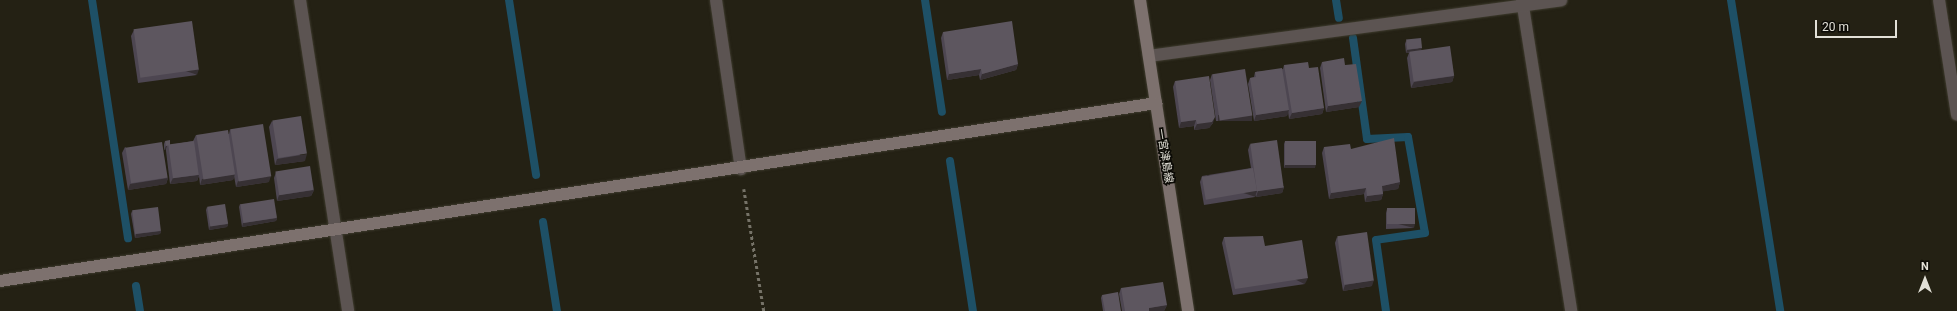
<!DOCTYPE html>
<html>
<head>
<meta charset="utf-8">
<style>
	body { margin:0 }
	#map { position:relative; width:1957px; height:311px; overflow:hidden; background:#242114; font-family:Roboto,"Noto Sans JP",sans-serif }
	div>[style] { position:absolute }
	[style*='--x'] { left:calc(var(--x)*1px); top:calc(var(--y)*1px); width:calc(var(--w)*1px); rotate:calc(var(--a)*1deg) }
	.stream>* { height:8px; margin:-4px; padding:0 4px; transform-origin:4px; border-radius:4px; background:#1e5066 }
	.path>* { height:2.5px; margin-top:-1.25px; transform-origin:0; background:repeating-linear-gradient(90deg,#767368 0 3px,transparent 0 6px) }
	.roads { filter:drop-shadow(0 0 1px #3f3c2f) drop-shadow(0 0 1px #3f3c2f) }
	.street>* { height:12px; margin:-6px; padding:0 6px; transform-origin:6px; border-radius:6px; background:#5c5452 }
	.secondary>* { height:12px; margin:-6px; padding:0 6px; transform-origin:6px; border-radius:6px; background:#7d716e }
	.wall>* { inset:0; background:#4d4651 }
	.shaded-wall>* { inset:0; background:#363033; transform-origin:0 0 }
	.building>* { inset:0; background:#5d565f; transform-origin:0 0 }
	span { translate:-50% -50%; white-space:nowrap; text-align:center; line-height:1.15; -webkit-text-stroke:3.5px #0c0b06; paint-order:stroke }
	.street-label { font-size:11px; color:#e2e0d7 }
	.north { position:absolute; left:1905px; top:259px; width:40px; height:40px; -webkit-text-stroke:3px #0c0b06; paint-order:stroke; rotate:0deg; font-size:11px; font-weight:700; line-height:16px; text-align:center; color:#e2e0d7 }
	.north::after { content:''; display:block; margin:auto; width:14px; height:18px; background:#e2e0d7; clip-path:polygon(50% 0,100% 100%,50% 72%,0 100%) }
	.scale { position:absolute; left:1815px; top:20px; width:82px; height:18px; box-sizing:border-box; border:2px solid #e2e0d7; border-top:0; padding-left:5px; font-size:12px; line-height:14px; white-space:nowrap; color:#e2e0d7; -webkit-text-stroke:3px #0c0b06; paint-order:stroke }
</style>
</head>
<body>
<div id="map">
	<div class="stream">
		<i style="--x:92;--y:0;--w:241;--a:81.4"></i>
		<i style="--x:509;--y:0;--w:177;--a:81.2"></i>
		<i style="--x:925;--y:0;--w:113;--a:81.4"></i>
		<i style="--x:1336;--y:0;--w:18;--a:81"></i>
		<i style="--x:1731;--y:0;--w:315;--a:81"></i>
		<i style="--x:1353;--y:38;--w:102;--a:82.1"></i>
		<i style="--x:1367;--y:139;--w:41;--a:-2.8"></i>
		<i style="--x:1408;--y:137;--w:97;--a:80"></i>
		<i style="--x:1425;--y:233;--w:49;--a:171.9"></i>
		<i style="--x:1376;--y:240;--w:72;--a:82"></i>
		<i style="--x:950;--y:161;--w:152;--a:81.3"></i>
		<i style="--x:543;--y:222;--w:90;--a:81.1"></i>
		<i style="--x:136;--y:286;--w:25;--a:81"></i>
	</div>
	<div class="path">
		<i style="--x:744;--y:189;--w:124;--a:80.7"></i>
	</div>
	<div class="roads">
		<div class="street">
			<i style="--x:300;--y:0;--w:315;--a:81.2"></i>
			<i style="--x:716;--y:0;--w:171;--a:81.6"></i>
			<i style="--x:1522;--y:0;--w:315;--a:81"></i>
			<i style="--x:1939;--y:0;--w:116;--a:81.1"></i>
			<i style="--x:1149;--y:56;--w:416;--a:-7.7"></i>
		</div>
		<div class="secondary">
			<i style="--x:1140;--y:0;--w:315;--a:81.2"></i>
			<i style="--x:0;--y:281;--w:1170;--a:-8.75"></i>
		</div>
	</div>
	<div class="wall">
		<i style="clip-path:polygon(134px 30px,197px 75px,138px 83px,131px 36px)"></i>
		<i style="clip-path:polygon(943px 32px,1018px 64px,1016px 70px,980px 80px,979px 75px,947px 80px,941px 38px)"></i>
		<i style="clip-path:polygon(1406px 41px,1421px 50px,1454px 76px,1452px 82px,1411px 88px,1407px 58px,1409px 53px,1406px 53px,1405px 44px)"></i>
		<i style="clip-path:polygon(1322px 62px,1345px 65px,1359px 107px,1326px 112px,1320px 68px)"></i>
		<i style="clip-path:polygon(1284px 65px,1309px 68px,1324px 108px,1322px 114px,1289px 119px,1288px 111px,1287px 116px,1254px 121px,1248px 84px,1250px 78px,1254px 77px,1255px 72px,1283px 69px)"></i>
		<i style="clip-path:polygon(1212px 74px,1252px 115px,1249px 121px,1216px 121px,1210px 80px)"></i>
		<i style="clip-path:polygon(1175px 81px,1213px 123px,1209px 128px,1194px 130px,1194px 126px,1179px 128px,1173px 87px)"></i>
		<i style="clip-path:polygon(272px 121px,305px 161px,275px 165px,269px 127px)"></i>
		<i style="clip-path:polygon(230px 129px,269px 182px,236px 187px,234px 176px,233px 180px,200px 185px,199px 176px,197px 181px,170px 184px,166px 151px,166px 149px,164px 150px,164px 144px,165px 141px,170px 145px,193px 141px,196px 135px,229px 134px)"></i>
		<i style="clip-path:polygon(1285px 141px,1315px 168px,1284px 168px,1284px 144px)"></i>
		<i style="clip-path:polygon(1250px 144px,1284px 187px,1282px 193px,1256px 197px,1255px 195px,1255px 197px,1204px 205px,1200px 182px,1202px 176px,1251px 168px,1248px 150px)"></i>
		<i style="clip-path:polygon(125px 147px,168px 178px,166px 184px,128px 190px,122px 153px)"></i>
		<i style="clip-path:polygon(1324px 147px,1351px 149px,1400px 182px,1398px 189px,1383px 191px,1383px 194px,1381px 200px,1365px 202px,1364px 194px,1329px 199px,1322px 153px)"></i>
		<i style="clip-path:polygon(276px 172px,314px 190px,311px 196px,277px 201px,274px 178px)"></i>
		<i style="clip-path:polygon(240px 204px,277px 218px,276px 221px,242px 227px,239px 207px)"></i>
		<i style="clip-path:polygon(207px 207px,228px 224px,227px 227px,209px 230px,206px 210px)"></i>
		<i style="clip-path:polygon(1387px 209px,1414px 228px,1386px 229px,1386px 213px)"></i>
		<i style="clip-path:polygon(132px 211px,161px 231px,160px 234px,135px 238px,131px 214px)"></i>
		<i style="clip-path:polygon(1224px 237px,1265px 246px,1305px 284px,1233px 295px,1222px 243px)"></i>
		<i style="clip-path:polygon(1337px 237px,1372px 286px,1343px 291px,1335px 243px)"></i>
		<i style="clip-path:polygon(1121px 288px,1167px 305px,1164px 311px,1122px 311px,1119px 294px)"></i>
		<i style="clip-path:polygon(1102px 295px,1121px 311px,1103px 311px,1101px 298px)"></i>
	</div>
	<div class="shaded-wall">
		<i style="clip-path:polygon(1422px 48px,1421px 51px,1406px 53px,1407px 50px)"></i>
		<i style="clip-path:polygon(1018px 64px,1016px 70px,980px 80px,982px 74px)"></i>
		<i style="left:199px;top:69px;width:6px;height:59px;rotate:108deg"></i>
		<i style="clip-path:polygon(981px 69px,979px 75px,947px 80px,949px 74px)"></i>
		<i style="clip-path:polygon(1454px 76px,1452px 82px,1411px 88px,1414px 82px)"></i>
		<i style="clip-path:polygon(1362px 101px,1359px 107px,1326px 112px,1328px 106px)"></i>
		<i style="clip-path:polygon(1324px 108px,1322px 114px,1289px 119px,1292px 113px)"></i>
		<i style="clip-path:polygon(1289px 110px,1287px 116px,1254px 121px,1256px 115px)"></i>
		<i style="left:1218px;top:115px;width:34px;height:6px"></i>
		<i style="clip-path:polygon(1215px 117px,1213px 123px,1209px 128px,1194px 130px,1197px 124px)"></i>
		<i style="clip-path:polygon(1196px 120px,1194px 126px,1179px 128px,1181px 122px)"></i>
		<i style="clip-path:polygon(166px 146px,167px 146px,166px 149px,164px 150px)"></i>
		<i style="clip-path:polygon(307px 154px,305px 161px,275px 165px,277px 159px)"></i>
		<i style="clip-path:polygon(1316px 164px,1315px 168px,1284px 168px,1285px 165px)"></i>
		<i style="clip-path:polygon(235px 174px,233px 180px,200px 185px,202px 179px)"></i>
		<i style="clip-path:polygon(199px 175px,197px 181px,170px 184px,173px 178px)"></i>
		<i style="clip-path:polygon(271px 176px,269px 182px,236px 187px,238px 181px)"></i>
		<i style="clip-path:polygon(168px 178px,166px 184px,128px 190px,130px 184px)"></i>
		<i style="clip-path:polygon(1400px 182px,1398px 189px,1380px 192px,1382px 186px)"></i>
		<i style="clip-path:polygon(1284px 187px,1282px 193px,1256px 197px,1258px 191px)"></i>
		<i style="clip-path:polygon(1366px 188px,1364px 194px,1329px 199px,1331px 193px)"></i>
		<i style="clip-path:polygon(314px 190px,311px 196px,277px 201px,279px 195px)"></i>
		<i style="left:1257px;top:191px;width:6px;height:52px;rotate:108deg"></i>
		<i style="clip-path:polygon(1383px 194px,1381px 200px,1365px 202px,1367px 196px)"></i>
		<i style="clip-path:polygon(277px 218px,276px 221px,242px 227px,243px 223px)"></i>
		<i style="clip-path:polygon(228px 224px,227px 227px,209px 230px,210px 226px)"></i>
		<i style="left:1415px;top:224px;width:4px;height:27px;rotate:104deg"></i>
		<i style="clip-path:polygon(161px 231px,160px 234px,135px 238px,136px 234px)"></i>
		<i style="left:1308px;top:278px;width:7px;height:74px;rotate:117deg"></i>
		<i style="clip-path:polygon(1374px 280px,1372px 286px,1343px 291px,1345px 285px)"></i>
		<i style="clip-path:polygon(1167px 305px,1164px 311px,1148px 311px,1149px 308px)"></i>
	</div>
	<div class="building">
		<i style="left:192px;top:21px;width:49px;height:59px;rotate:82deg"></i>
		<i style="clip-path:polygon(1012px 21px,1018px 64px,982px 74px,981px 69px,949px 74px,943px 32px)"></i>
		<i style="left:1421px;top:38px;width:10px;height:15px;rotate:84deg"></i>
		<i style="left:1450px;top:46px;width:30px;height:41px;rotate:82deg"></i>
		<i style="clip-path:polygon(1344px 58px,1345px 65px,1356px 64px,1362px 101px,1328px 106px,1322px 62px)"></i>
		<i style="clip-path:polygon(1308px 62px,1309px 68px,1318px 67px,1324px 108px,1292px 113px,1284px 65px)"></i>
		<i style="clip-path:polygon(1282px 68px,1289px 110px,1256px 115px,1250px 78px,1256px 77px,1255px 72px)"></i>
		<i style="left:1245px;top:69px;width:47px;height:33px;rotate:81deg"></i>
		<i style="clip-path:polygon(1209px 76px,1215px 117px,1212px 122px,1197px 124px,1196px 120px,1181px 122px,1175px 81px)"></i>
		<i style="left:301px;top:116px;width:38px;height:29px;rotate:81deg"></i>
		<i style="left:263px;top:124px;width:53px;height:33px;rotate:81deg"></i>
		<i style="left:228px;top:130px;width:45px;height:32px;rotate:81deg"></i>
		<i style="clip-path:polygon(1394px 138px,1400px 182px,1382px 186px,1383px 194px,1367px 196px,1366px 188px,1331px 193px,1324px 147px,1350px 144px,1351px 149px)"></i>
		<i style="clip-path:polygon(170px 140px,170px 145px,166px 146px,165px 141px)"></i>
		<i style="left:1277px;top:140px;width:48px;height:27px;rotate:82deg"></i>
		<i style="left:194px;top:141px;width:34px;height:26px;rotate:82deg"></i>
		<i style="left:1285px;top:141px;width:31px;height:24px"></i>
		<i style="left:162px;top:142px;width:36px;height:37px;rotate:81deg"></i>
		<i style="left:310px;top:166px;width:24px;height:35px;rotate:81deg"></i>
		<i style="left:1253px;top:168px;width:23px;height:52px;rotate:80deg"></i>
		<i style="left:274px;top:199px;width:19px;height:34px;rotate:81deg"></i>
		<i style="left:225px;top:204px;width:20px;height:18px;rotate:81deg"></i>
		<i style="left:158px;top:207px;width:24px;height:26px;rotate:83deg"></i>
		<i style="left:1415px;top:208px;width:16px;height:28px;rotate:90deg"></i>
		<i style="left:1367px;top:232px;width:49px;height:30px;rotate:82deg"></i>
		<i style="clip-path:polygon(1263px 236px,1265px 246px,1302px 240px,1308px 278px,1235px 289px,1224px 237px)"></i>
		<i style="clip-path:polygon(1163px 282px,1167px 305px,1149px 308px,1149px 311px,1125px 311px,1121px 288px)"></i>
		<i style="clip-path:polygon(1118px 292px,1121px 311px,1105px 311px,1102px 295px)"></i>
	</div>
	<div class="street-label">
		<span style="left:1164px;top:156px;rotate:81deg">一宮津島線</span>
	</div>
	<div class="north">N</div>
	<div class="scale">20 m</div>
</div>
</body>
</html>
